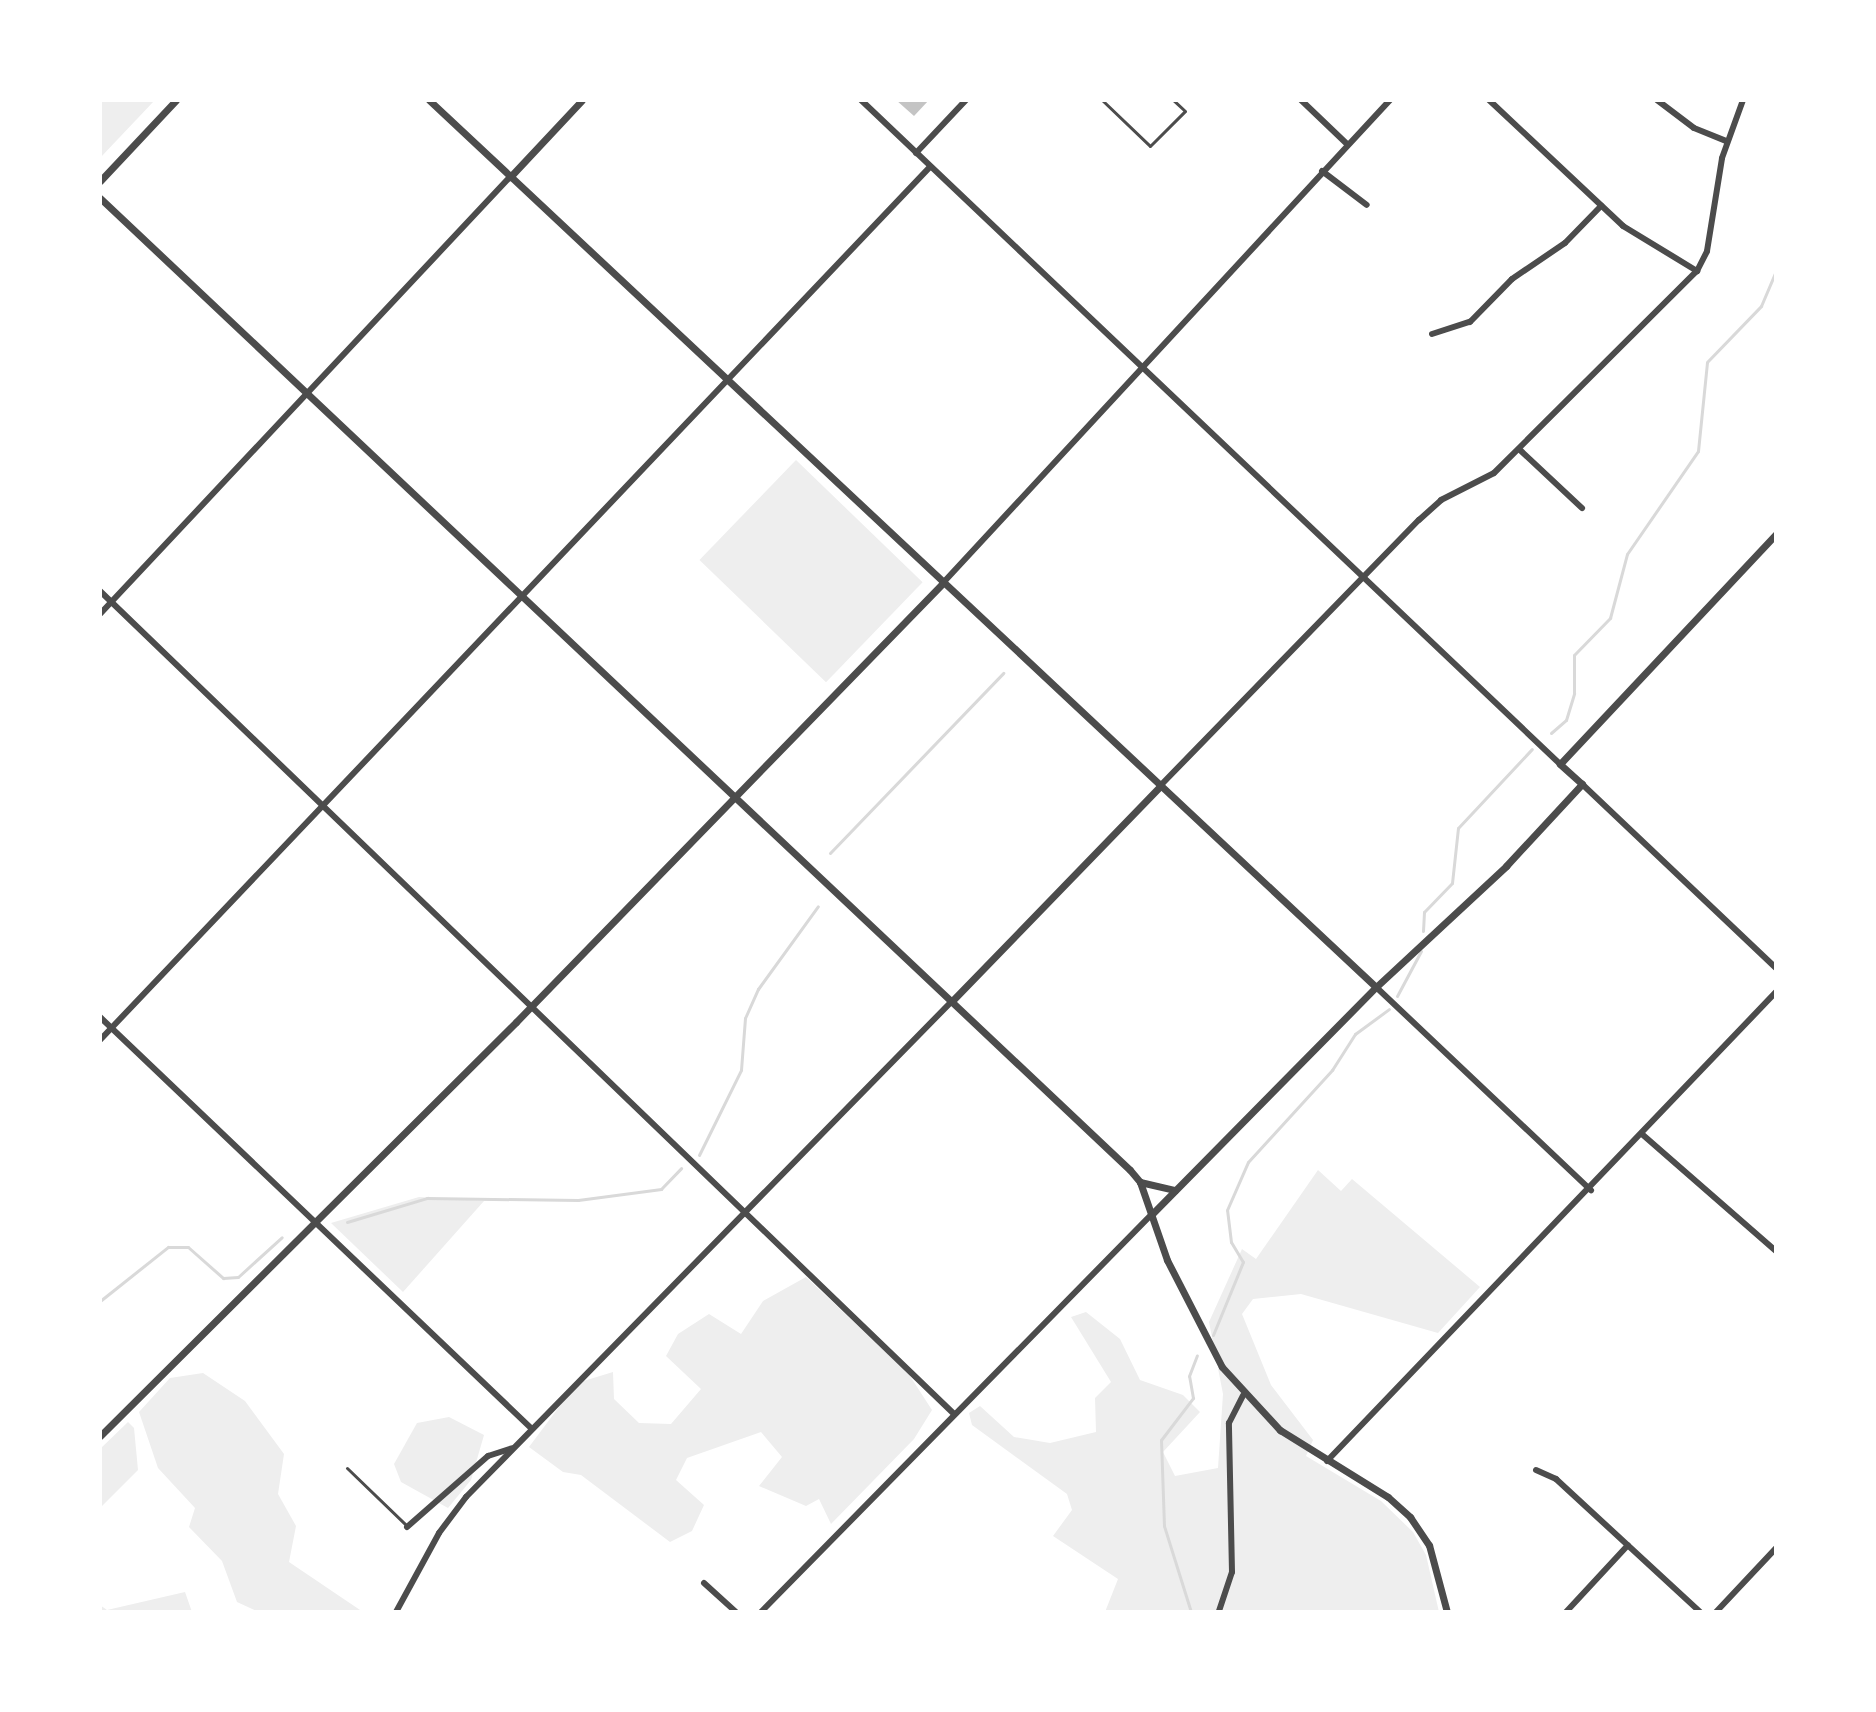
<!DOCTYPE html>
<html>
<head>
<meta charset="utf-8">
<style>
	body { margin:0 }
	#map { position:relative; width:1876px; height:1712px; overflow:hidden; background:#fff; font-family:Commissioner,sans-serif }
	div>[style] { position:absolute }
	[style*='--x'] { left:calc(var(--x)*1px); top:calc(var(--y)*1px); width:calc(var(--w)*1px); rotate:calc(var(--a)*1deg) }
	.green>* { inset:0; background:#eee; transform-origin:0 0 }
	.stream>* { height:3px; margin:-1.5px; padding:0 1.5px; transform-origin:1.5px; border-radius:1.5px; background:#d9d9d9 }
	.building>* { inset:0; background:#c4c4c4 }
	.service>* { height:3px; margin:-1.5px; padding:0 1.5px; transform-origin:1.5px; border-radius:1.5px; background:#4c4c4c }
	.minor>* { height:6px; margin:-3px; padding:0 3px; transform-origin:3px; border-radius:3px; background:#4c4c4c }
	.tertiary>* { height:7px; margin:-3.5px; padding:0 3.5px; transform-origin:3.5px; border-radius:3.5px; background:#4c4c4c }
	span { translate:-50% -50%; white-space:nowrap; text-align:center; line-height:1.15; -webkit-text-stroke:6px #fff; paint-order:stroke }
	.frame { position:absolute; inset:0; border:102px solid #fff; pointer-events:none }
</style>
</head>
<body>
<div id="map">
	<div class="green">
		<i style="clip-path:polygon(100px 100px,155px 100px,100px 158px)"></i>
		<i style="left:796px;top:460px;width:176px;height:139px;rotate:44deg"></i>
		<i style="clip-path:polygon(1318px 1170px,1341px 1191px,1352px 1179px,1480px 1287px,1438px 1333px,1301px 1294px,1253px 1299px,1242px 1314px,1271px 1385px,1313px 1440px,1306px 1456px,1381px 1501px,1413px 1532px,1426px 1555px,1439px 1612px,1105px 1612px,1118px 1579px,1053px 1536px,1072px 1510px,1067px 1494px,972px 1425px,969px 1413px,980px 1406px,1014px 1437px,1050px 1443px,1096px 1432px,1095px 1398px,1111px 1382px,1071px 1317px,1086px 1312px,1120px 1339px,1140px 1380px,1183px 1395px,1200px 1412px,1163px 1452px,1175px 1476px,1218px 1468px,1223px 1394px,1209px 1322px,1242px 1249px,1256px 1259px)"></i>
		<i style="clip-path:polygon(419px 1197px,484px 1201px,403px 1292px,331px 1223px)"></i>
		<i style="clip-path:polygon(806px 1277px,908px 1373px,932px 1410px,914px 1439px,831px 1524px,819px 1499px,806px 1506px,759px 1486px,782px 1457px,761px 1432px,687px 1458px,676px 1480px,704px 1505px,692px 1531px,670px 1542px,581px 1475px,563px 1472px,529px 1447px,577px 1383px,613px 1372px,614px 1399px,639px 1423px,671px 1424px,701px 1389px,666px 1356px,678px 1334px,709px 1314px,741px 1334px,763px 1301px)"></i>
		<i style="clip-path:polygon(203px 1373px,245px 1401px,284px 1454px,278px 1494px,296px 1526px,289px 1562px,363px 1612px,259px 1612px,237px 1602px,222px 1561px,189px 1527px,195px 1508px,158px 1468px,139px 1412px,170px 1378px)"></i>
		<i style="clip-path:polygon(449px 1417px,484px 1435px,471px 1480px,448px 1508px,401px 1482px,394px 1464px,417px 1423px)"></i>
		<i style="clip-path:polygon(128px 1422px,134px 1428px,138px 1470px,100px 1508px,100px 1449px)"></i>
		<i style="clip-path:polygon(185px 1592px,192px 1612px,100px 1612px,100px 1605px,107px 1610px)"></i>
	</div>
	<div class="stream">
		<i style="--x:1551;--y:733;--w:20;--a:-41"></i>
		<i style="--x:1566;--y:720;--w:28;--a:-73"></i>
		<i style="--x:1574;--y:693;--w:38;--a:-90"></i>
		<i style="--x:1574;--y:655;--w:52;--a:-45.8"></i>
		<i style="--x:1610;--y:618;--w:66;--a:-75.1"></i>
		<i style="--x:1627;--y:554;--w:125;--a:-55.4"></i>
		<i style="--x:1698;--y:451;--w:89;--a:-84.2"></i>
		<i style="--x:1707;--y:362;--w:78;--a:-46"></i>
		<i style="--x:1761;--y:306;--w:39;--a:-67"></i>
		<i style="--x:830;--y:853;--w:250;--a:-46.1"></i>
		<i style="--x:1423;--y:931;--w:19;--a:-87"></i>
		<i style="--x:1424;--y:912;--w:40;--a:-46"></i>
		<i style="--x:1452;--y:883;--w:55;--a:-83.8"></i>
		<i style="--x:1458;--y:828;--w:108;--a:-46.9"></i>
		<i style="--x:1397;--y:996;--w:51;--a:-61.9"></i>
		<i style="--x:699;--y:1155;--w:95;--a:-63.7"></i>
		<i style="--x:741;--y:1070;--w:52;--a:-85.6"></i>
		<i style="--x:745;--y:1018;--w:32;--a:-66"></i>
		<i style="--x:758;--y:989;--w:102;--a:-54.1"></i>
		<i style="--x:347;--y:1222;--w:84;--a:-16.7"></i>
		<i style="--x:427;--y:1198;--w:151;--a:0.8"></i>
		<i style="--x:578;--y:1200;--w:84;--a:-7.5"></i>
		<i style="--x:661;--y:1189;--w:29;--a:-46"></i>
		<i style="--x:100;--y:1301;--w:87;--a:-38.5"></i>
		<i style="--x:168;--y:1247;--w:20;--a:0"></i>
		<i style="--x:188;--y:1247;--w:47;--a:41.5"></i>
		<i style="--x:223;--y:1278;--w:15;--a:-4"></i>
		<i style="--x:238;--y:1277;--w:59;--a:-42.3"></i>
		<i style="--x:1213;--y:1335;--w:79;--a:-67.7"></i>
		<i style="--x:1243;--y:1262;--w:23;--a:-121"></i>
		<i style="--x:1231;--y:1242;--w:32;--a:-97"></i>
		<i style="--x:1227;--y:1210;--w:52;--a:-66.4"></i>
		<i style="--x:1248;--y:1162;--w:125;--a:-47.6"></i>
		<i style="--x:1332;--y:1070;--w:43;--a:-57.4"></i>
		<i style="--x:1355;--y:1034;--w:42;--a:-36.3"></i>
		<i style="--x:1191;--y:1612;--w:90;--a:-107.4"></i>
		<i style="--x:1164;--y:1526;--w:86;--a:-92"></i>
		<i style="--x:1161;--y:1440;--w:53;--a:-52.7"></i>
		<i style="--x:1193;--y:1398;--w:22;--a:-100"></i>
		<i style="--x:1189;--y:1376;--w:22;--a:-69"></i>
	</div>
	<div class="building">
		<i style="clip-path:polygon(896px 100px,929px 100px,914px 116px)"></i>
	</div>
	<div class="service">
		<i style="--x:1102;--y:100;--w:66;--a:43.8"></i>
		<i style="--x:1150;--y:146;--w:49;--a:-45"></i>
		<i style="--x:1185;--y:111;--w:16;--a:-137"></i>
		<i style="--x:347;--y:1468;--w:83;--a:44"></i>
	</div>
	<div class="minor">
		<i style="--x:861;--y:100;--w:964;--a:43.53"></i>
		<i style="--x:1301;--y:100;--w:64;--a:43.7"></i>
		<i style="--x:1489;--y:100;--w:184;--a:43.2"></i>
		<i style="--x:1623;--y:226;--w:87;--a:31.3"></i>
		<i style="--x:1657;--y:100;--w:46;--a:37.1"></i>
		<i style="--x:1694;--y:128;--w:35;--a:22"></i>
		<i style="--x:916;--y:153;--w:73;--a:-46.7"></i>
		<i style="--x:1322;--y:171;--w:56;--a:37.1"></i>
		<i style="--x:1432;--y:334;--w:40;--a:-18"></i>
		<i style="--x:1470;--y:322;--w:60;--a:-45.7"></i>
		<i style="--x:1512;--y:279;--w:64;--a:-34.2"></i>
		<i style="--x:1565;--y:243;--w:52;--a:-45.8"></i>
		<i style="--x:1520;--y:450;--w:85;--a:43.1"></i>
		<i style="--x:942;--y:584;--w:660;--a:-47.21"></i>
		<i style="--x:100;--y:591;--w:1185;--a:43.94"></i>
		<i style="--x:100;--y:614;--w:599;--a:-46.83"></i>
		<i style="--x:1582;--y:784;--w:267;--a:43.5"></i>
		<i style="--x:1160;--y:786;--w:371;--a:-45.8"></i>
		<i style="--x:1419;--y:520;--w:30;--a:-42"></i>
		<i style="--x:1441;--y:500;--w:59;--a:-27"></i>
		<i style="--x:1494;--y:473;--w:286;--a:-44.9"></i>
		<i style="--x:1697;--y:271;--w:22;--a:-63"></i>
		<i style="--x:1707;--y:251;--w:94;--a:-80.8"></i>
		<i style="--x:1722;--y:158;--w:62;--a:-70.1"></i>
		<i style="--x:1376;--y:987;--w:296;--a:43.4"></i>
		<i style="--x:100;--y:1017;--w:596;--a:43.64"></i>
		<i style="--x:100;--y:1040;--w:1205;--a:-46.45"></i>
		<i style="--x:1643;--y:1135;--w:176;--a:41.1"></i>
		<i style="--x:1327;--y:1461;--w:649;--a:-46.25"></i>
		<i style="--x:1536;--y:1470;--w:22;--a:24"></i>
		<i style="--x:1556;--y:1479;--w:196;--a:42.7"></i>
		<i style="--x:407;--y:1527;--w:108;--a:-41.2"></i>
		<i style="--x:488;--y:1456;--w:25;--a:-18"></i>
		<i style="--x:704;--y:1583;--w:43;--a:42.2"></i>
		<i style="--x:1219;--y:1611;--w:41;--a:-71.6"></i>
		<i style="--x:1232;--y:1572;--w:149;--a:-91.2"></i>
		<i style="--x:1229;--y:1423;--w:31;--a:-63"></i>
		<i style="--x:396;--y:1612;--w:90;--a:-61.4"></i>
		<i style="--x:439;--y:1533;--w:45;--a:-53.1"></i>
		<i style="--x:466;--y:1497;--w:694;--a:-45.58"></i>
		<i style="--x:761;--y:1612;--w:557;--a:-45.51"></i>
		<i style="--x:1566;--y:1612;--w:91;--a:-47.2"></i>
		<i style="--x:1716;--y:1612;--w:88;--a:-46.8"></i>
	</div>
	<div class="tertiary">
		<i style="--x:429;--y:100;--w:1298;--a:43.13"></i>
		<i style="--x:510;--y:177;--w:105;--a:-46.9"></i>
		<i style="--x:100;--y:181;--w:111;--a:-46.8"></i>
		<i style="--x:100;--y:198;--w:1416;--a:43.34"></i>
		<i style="--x:1130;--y:1170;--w:16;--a:50"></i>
		<i style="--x:1140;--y:1182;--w:83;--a:70.9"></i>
		<i style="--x:1167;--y:1260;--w:120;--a:62.8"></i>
		<i style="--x:1222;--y:1367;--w:86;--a:47.4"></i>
		<i style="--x:1280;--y:1430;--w:127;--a:31.8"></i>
		<i style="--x:1388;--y:1497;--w:30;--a:42"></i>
		<i style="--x:1410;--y:1517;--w:34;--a:56"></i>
		<i style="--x:1429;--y:1545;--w:69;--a:75"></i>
		<i style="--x:952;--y:1001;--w:299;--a:-45.9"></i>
		<i style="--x:1140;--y:1182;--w:36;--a:13"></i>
		<i style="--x:1151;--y:1215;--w:320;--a:-45.4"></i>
		<i style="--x:1376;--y:987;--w:178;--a:-42.9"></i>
		<i style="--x:1506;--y:866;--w:112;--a:-47.2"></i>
		<i style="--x:1582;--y:784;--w:30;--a:-138"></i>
		<i style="--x:1560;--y:764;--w:316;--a:-46.8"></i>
		<i style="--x:100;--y:1436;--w:587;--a:-44.86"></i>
		<i style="--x:516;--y:1022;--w:611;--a:-45.8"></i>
	</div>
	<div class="frame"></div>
</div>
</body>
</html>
